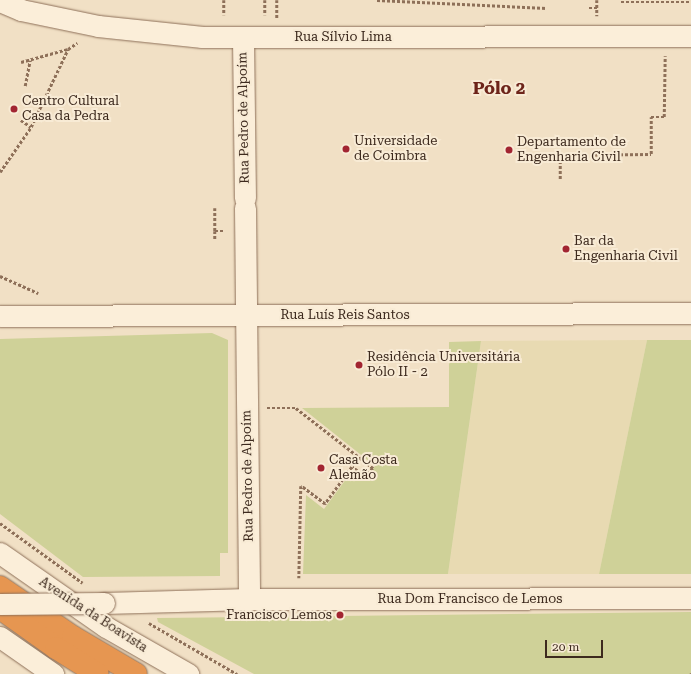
<!DOCTYPE html>
<html>
<head>
<meta charset="utf-8">
<style>
	body { margin:0 }
	#map { position:relative; width:691px; height:674px; overflow:hidden; background:#f1e0c5; font-family:"Roboto Serif",serif }
	div>[style] { position:absolute }
	[style*='--x'] { left:calc(var(--x)*1px); top:calc(var(--y)*1px); width:calc(var(--w)*1px); rotate:calc(var(--a)*1deg) }
	.farmland>* { inset:0; background:#e8dab2 }
	.green>* { inset:0; background:#cfd198 }
	.path>* { height:2.5px; margin-top:-1.25px; transform-origin:0; background:repeating-linear-gradient(90deg,#8e7059 0 3px,transparent 0 5px) }
	.roads { filter:drop-shadow(0 0 1px #8e7059) drop-shadow(0 0 1px #8e7059) }
	.street>* { height:21px; margin:-10.5px; padding:0 10.5px; transform-origin:10.5px; border-radius:10.5px; background:#fbeed9 }
	.highway>* { height:22px; margin:-11px; padding:0 11px; transform-origin:11px; border-radius:11px; background:#e69651 }
	.bridges { filter:drop-shadow(0 0 1px #8e7059) drop-shadow(0 0 1px #8e7059) }
	.street-bridge>* { height:21px; margin:-10.5px; padding:0 10.5px; transform-origin:10.5px; border-radius:10.5px; background:#fbeed9 }
	.dots>* { width:11px; height:11px; translate:-50% -50%; box-sizing:border-box; border:2px solid #f8ebd5; border-radius:50% }
	span { translate:-50% -50%; white-space:nowrap; text-align:center; line-height:1.15; -webkit-text-stroke:4px #f8ebd5; paint-order:stroke }
	.street-label { font-size:13px; color:#3d2a1e }
	.poi-label { font-size:13px; color:#3d2a1e }
	.left { translate:0 -50%; text-align:left }
	.right { translate:-100% -50%; text-align:right }
	.district-label { font-size:17px; color:#6d241a; font-weight:700 }
	.scale { position:absolute; left:545px; top:640px; width:58px; height:18px; box-sizing:border-box; border:2px solid #3d2a1e; border-top:0; padding-left:5px; font-size:12px; line-height:14px; white-space:nowrap; color:#3d2a1e; -webkit-text-stroke:3px #f8ebd5; paint-order:stroke }
</style>
</head>
<body>
<div id="map">
	<div class="farmland">
		<i style="clip-path:polygon(647px 340px,599px 574px,448px 574px,481px 341px)"></i>
	</div>
	<div class="green">
		<i style="clip-path:polygon(212px 333px,228px 340px,228px 553px,220px 553px,220px 576px,83px 577px,0 514px,0 339px)"></i>
		<i style="clip-path:polygon(647px 340px,691px 340px,691px 574px,599px 574px)"></i>
		<i style="clip-path:polygon(481px 341px,448px 574px,303px 574px,306px 495px,324px 509px,352px 471px,364px 481px,375px 466px,302px 408px,449px 407px,449px 342px)"></i>
		<i style="clip-path:polygon(691px 612px,691px 674px,254px 674px,158px 622px,157px 618px)"></i>
	</div>
	<div class="path">
		<i style="--x:224;--y:0;--w:15;--a:90"></i>
		<i style="--x:265;--y:0;--w:15;--a:90"></i>
		<i style="--x:277;--y:0;--w:18;--a:90"></i>
		<i style="--x:377;--y:0;--w:170;--a:2.7"></i>
		<i style="--x:597;--y:0;--w:16;--a:90"></i>
		<i style="--x:621;--y:2;--w:70;--a:0"></i>
		<i style="--x:589;--y:8;--w:8;--a:0"></i>
		<i style="--x:21;--y:62;--w:49;--a:-15.5"></i>
		<i style="--x:68;--y:49;--w:11;--a:-34"></i>
		<i style="--x:25;--y:86;--w:26;--a:-79"></i>
		<i style="--x:21;--y:120;--w:12;--a:35"></i>
		<i style="--x:0;--y:172;--w:55;--a:-55.4"></i>
		<i style="--x:31;--y:127;--w:86;--a:-64.6"></i>
		<i style="--x:560;--y:179;--w:24;--a:-90"></i>
		<i style="--x:560;--y:155;--w:91;--a:-0.6"></i>
		<i style="--x:651;--y:154;--w:37;--a:-90"></i>
		<i style="--x:651;--y:117;--w:13;--a:0"></i>
		<i style="--x:664;--y:117;--w:61;--a:-89.1"></i>
		<i style="--x:215;--y:208;--w:23;--a:90"></i>
		<i style="--x:215;--y:231;--w:8;--a:0"></i>
		<i style="--x:215;--y:231;--w:9;--a:90"></i>
		<i style="--x:0;--y:276;--w:42;--a:24.1"></i>
		<i style="--x:267;--y:408;--w:29;--a:0"></i>
		<i style="--x:296;--y:408;--w:98;--a:37.9"></i>
		<i style="--x:373;--y:468;--w:12;--a:132"></i>
		<i style="--x:365;--y:477;--w:16;--a:-142"></i>
		<i style="--x:352;--y:467;--w:46;--a:126.1"></i>
		<i style="--x:325;--y:504;--w:30;--a:-143"></i>
		<i style="--x:301;--y:486;--w:92;--a:91.2"></i>
		<i style="--x:0;--y:523;--w:102;--a:35.9"></i>
		<i style="--x:149;--y:623;--w:102;--a:30.1"></i>
		<i style="--x:691;--y:674;--w:1;--a:-90"></i>
	</div>
	<div class="roads">
		<div class="street">
			<i style="--x:0;--y:1;--w:23;--a:23"></i>
			<i style="--x:21;--y:10;--w:79;--a:11.7"></i>
			<i style="--x:98;--y:26;--w:105;--a:6"></i>
			<i style="--x:202;--y:37;--w:489;--a:-0.1"></i>
			<i style="--x:243;--y:37;--w:161;--a:89.3"></i>
			<i style="--x:245;--y:208;--w:391;--a:89.4"></i>
			<i style="--x:0;--y:316;--w:691;--a:-0.25"></i>
			<i style="--x:0;--y:553;--w:129;--a:34.9"></i>
			<i style="--x:106;--y:627;--w:95;--a:29.8"></i>
			<i style="--x:104;--y:603;--w:145;--a:-1.6"></i>
			<i style="--x:249;--y:599;--w:442;--a:-0.1"></i>
			<i style="--x:0;--y:637;--w:65;--a:34.9"></i>
		</div>
		<div class="highway">
			<i style="--x:0;--y:587;--w:88;--a:34.4"></i>
			<i style="--x:73;--y:637;--w:73;--a:30.4"></i>
			<i style="--x:0;--y:608;--w:69;--a:35.5"></i>
			<i style="--x:56;--y:648;--w:49;--a:31.8"></i>
		</div>
	</div>
	<div class="bridges">
		<div class="street-bridge">
			<i style="--x:0;--y:604;--w:104;--a:-0.6"></i>
		</div>
	</div>
	<div class="dots">
		<i style="left:14px;top:109px;background:#a22531"></i>
		<i style="left:346px;top:149px;background:#a22531"></i>
		<i style="left:509px;top:150px;background:#a22531"></i>
		<i style="left:566px;top:249px;background:#a22531"></i>
		<i style="left:359px;top:365px;background:#a22531"></i>
		<i style="left:321px;top:468px;background:#a22531"></i>
		<i style="left:340px;top:615px;background:#a22531"></i>
	</div>
	<div class="street-label">
		<span style="left:343px;top:37px">Rua Sílvio Lima</span>
		<span style="left:244px;top:118px;rotate:-91deg">Rua Pedro de Alpoím</span>
		<span style="left:345px;top:315px">Rua Luís Reis Santos</span>
		<span style="left:248px;top:476px;rotate:-91deg">Rua Pedro de Alpoím</span>
		<span style="left:470px;top:599px">Rua Dom Francisco de Lemos</span>
		<span style="left:93px;top:615px;rotate:33deg">Avenida da Boavista</span>
	</div>
	<div class="poi-label">
		<span class="left" style="left:22px;top:109px">Centro Cultural<br>Casa da Pedra</span>
		<span class="left" style="left:354px;top:149px">Universidade<br>de Coimbra</span>
		<span class="left" style="left:517px;top:150px">Departamento de<br>Engenharia Civil</span>
		<span class="left" style="left:574px;top:249px">Bar da<br>Engenharia Civil</span>
		<span class="left" style="left:367px;top:365px">Residência Universitária<br>Pólo II - 2</span>
		<span class="left" style="left:329px;top:468px">Casa Costa<br>Alemão</span>
		<span class="right" style="left:332px;top:615px">Francisco Lemos</span>
	</div>
	<div class="district-label">
		<span style="left:499px;top:89px">Pólo 2</span>
	</div>
	<div class="scale">20 m</div>
</div>
</body>
</html>
